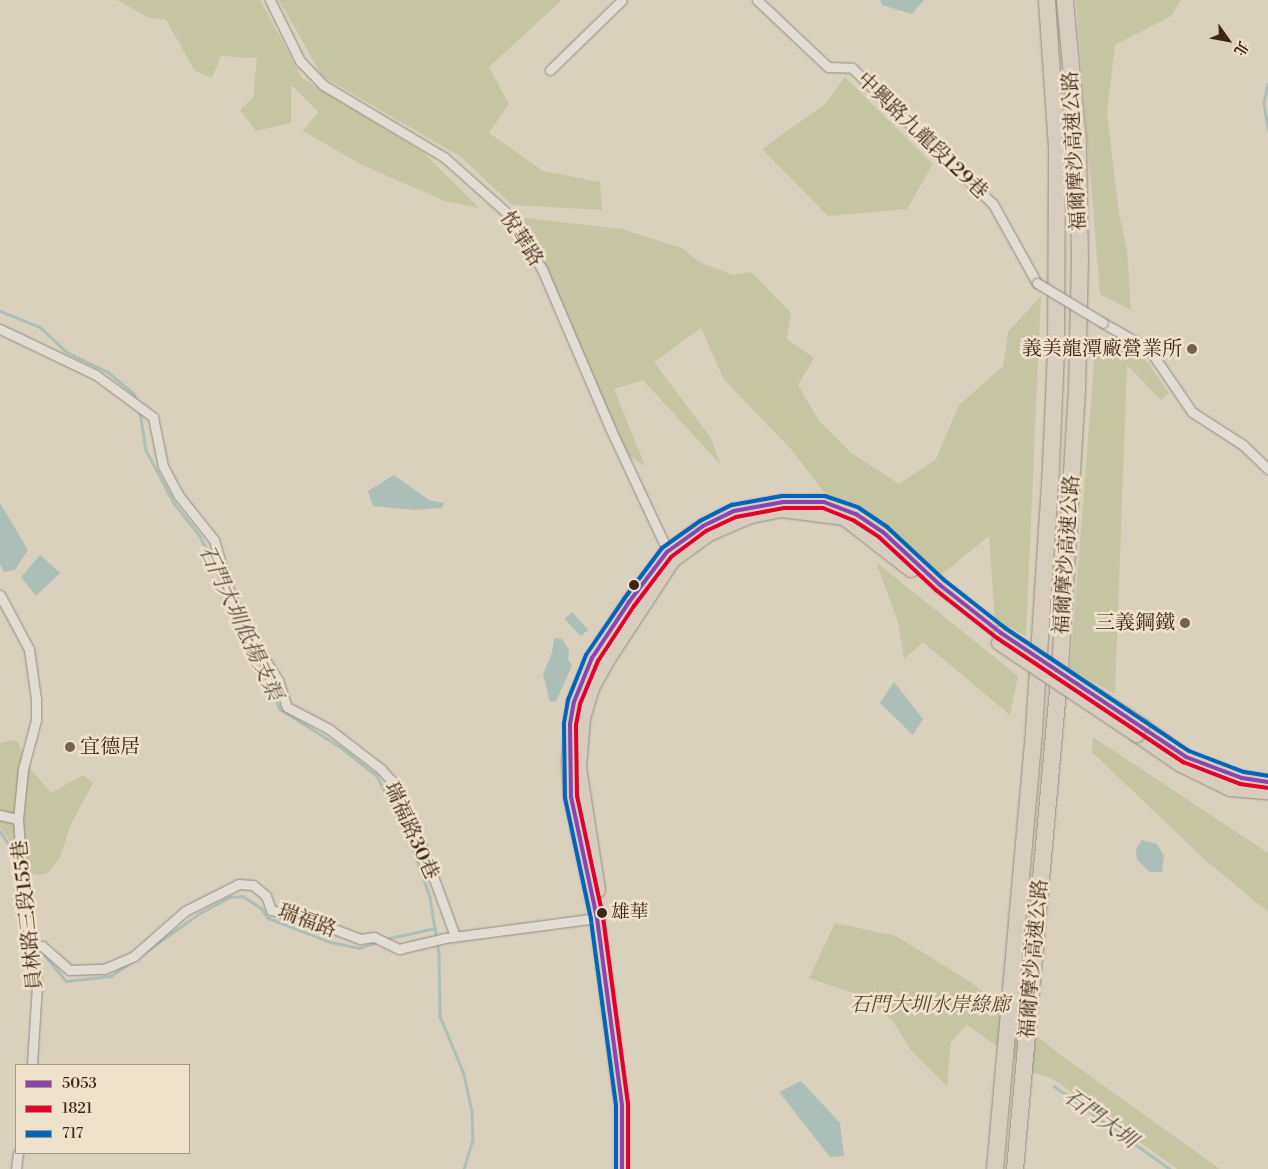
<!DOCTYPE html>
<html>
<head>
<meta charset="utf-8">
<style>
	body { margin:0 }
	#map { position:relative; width:1268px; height:1169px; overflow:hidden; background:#dad0be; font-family:"Libre Bodoni","Noto Serif TC",serif }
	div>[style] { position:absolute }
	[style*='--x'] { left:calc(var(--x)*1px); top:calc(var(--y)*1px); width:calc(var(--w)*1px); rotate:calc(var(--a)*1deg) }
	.green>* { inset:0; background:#c6c5a2 }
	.water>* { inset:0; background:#acbeb8; transform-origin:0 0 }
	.stream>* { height:2.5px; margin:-1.25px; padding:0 1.25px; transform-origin:1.25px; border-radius:1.25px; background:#acbeb8 }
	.roads { filter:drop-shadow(0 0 1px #948b80) drop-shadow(0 0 1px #948b80) }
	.minor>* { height:9px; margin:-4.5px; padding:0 4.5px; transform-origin:4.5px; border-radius:4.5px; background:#e2ddd4 }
	.primary>* { height:14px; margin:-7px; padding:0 7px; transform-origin:7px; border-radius:7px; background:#d7cdbf }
	.motorway>* { height:16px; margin:-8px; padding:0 8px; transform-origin:8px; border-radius:8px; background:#d7cdbf }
	.bridges { filter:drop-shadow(0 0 1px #948b80) drop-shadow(0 0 1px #948b80) }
	.minor-bridge>* { height:9px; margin:-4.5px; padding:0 4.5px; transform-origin:4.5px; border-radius:4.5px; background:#e2ddd4 }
	.primary-bridge>* { height:14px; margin:-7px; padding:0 7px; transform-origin:7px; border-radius:7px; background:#d7cdbf }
	.bus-1>* { height:4px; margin:-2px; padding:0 2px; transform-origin:2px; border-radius:2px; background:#8e44ad }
	.bus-2>* { height:4px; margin:-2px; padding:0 2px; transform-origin:2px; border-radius:2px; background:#e4002b }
	.bus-3>* { height:4px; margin:-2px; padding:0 2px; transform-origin:2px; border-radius:2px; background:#0065bd }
	.dots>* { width:14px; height:14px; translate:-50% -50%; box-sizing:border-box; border:2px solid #efe2cd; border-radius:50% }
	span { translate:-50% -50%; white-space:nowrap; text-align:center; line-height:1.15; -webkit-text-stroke:5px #efe2cd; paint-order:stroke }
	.bus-label { font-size:19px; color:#3f2619 }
	.left { translate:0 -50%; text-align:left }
	.street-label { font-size:20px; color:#3f2619 }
	.poi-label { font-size:20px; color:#3f2619 }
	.right { translate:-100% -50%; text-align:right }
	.park-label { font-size:20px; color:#574430; font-style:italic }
	.water-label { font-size:21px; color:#564a40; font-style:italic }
	.legend { position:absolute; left:15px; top:1064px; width:175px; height:90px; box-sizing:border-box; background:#efe2cd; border:1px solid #a99785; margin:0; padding:6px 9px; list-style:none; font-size:15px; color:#3f2619 }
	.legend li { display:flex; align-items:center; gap:10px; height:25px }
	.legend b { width:25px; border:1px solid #a99785 }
	.north { position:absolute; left:1203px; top:15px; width:50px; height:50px; -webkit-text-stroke:4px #efe2cd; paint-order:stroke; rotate:122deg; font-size:14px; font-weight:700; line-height:20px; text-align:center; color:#3f2619 }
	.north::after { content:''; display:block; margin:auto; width:18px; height:22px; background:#3f2619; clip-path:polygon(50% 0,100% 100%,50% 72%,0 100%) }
</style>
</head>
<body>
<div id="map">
	<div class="green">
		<i style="clip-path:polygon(117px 0,260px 0,302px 78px,423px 152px,479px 208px,445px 201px,360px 164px,303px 131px,318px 112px,291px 85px,291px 123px,256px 131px,240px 110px,253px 98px,257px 58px,221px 56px,212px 78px,195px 71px,166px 20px,147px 17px)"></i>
		<i style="clip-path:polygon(279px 0,562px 0,489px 67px,509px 104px,489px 133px,543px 171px,600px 182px,602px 210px,512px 205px,461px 157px,322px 76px)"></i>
		<i style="clip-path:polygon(1076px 0,1181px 0,1171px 16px,1115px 45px,1107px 113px,1119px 213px,1127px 250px,1131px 310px,1100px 294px)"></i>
		<i style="clip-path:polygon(845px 77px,933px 164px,907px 209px,828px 216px,762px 149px,825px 104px)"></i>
		<i style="clip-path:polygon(526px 218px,622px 229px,682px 248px,699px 262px,733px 275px,751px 272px,791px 313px,787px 339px,814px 358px,798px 385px,819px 421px,850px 452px,899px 484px,936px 459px,959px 405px,1003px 366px,1008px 332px,1041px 296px,1026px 636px,995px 620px,989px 536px,937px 578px,847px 503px,823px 491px,791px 449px,724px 380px,701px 328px,654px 362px,711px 438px,721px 465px,643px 380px,614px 389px,645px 466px,628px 455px,518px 219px)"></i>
		<i style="clip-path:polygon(1096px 337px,1129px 347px,1148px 363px,1169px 393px,1161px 400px,1127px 365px,1115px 694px,1070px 669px)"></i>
		<i style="clip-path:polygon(876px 562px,1018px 676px,1010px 715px,923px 642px,904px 659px,898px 622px)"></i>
		<i style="clip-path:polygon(1093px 737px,1268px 853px,1268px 912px,1203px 858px,1092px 752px)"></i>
		<i style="clip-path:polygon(13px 740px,18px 742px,28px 766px,51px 793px,83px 775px,93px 783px,70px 826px,60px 858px,48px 873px,39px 875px,31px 873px,0 827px,0 743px)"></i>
		<i style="clip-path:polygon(835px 923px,896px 936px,972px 983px,1058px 1053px,1220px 1169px,1177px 1169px,1052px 1078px,1034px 1073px,967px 1025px,951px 1042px,947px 1086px,910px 1049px,893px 1021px,862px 996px,809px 978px)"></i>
	</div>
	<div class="water">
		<i style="clip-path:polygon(880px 0,924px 0,912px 14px,882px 5px)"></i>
		<i style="clip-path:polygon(394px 475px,429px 500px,444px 503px,442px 508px,413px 510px,373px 506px,368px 491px)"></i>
		<i style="clip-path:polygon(0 503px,28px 550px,15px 570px,4px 572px,0 564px)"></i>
		<i style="clip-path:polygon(40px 555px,60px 573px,36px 596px,21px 577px)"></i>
		<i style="left:572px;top:612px;width:24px;height:10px;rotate:48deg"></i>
		<i style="clip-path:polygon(554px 638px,562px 639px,569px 650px,568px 659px,572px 666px,556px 701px,550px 702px,543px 674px,552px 653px)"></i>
		<i style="clip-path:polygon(894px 682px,923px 719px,913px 735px,880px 703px)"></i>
		<i style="clip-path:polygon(1142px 840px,1157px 844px,1164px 856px,1162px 872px,1150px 872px,1137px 860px,1136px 849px)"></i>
		<i style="clip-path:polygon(801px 1081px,840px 1123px,844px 1156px,830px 1157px,779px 1092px)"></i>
	</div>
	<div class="stream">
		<i style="--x:1268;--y:84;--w:19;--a:102"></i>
		<i style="--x:1264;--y:103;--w:26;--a:81"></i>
		<i style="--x:0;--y:311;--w:43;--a:21.8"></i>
		<i style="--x:40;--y:327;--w:37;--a:43"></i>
		<i style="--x:67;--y:352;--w:46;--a:26"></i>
		<i style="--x:108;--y:372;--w:34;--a:40"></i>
		<i style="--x:134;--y:394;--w:9;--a:69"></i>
		<i style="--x:140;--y:412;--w:38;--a:81"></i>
		<i style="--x:146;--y:450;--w:60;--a:62.2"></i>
		<i style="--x:174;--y:503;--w:42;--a:51.8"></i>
		<i style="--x:200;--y:536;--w:59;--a:64.7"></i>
		<i style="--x:254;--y:651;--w:64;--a:65.9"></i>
		<i style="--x:280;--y:709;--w:70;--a:32.1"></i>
		<i style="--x:339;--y:746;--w:48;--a:38.3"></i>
		<i style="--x:377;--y:776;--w:80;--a:63.4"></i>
		<i style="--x:413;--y:848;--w:52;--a:70.9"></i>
		<i style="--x:430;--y:897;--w:58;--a:81"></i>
		<i style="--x:439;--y:954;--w:62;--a:89.1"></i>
		<i style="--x:440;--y:1016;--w:63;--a:67.5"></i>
		<i style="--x:464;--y:1074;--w:38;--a:78"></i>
		<i style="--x:472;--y:1111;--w:29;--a:88"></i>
		<i style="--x:473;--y:1140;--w:30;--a:107"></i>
		<i style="--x:0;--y:831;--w:31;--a:57"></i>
		<i style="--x:24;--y:868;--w:76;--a:79.4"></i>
		<i style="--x:385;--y:939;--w:51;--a:-12.4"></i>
		<i style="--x:39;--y:948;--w:43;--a:50.7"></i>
		<i style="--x:66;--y:981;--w:45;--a:-6.3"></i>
		<i style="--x:111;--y:976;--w:109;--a:-35.3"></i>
		<i style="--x:200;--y:913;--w:34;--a:-28"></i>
		<i style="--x:230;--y:897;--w:13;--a:-4"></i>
		<i style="--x:243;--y:896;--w:22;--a:34"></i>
		<i style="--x:261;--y:908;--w:12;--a:55"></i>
		<i style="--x:268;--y:918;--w:67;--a:20.9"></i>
		<i style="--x:331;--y:942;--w:29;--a:12"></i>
		<i style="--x:359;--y:948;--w:20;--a:-18"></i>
		<i style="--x:1054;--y:1086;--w:143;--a:35.6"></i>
	</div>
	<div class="roads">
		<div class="minor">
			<i style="--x:270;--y:0;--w:68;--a:63.8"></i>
			<i style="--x:300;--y:61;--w:33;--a:46"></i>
			<i style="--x:323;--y:85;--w:141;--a:30.8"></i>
			<i style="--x:444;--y:157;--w:86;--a:41.7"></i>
			<i style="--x:508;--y:214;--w:65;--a:58.3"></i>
			<i style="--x:542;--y:269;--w:173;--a:66.8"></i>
			<i style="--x:610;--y:428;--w:141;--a:64.9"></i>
			<i style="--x:757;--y:0;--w:98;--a:43.3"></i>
			<i style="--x:828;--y:67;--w:24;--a:2"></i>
			<i style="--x:852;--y:68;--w:196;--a:44"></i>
			<i style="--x:993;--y:204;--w:90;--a:60.9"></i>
			<i style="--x:550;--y:70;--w:100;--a:-44.2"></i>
			<i style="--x:1103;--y:323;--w:53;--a:29.5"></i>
			<i style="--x:1149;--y:349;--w:76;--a:55.7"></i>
			<i style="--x:1192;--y:412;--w:61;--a:32.9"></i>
			<i style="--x:1243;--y:445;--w:35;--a:44"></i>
			<i style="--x:0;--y:329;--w:106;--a:25.6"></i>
			<i style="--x:96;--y:375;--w:71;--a:36.4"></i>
			<i style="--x:153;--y:417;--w:50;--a:78.5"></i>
			<i style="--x:163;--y:466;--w:34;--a:62"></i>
			<i style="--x:179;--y:496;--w:56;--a:51.5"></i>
			<i style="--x:214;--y:540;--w:59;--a:73.4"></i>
			<i style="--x:231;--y:597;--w:42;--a:64.7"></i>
			<i style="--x:249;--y:635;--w:54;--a:57.2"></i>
			<i style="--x:278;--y:680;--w:28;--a:72"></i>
			<i style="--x:287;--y:707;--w:47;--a:27.6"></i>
			<i style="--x:329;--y:729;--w:66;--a:37.6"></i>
			<i style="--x:381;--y:769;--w:15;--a:48"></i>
			<i style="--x:391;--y:780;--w:36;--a:69"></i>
			<i style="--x:404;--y:814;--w:40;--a:62"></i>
			<i style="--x:423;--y:849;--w:93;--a:69.8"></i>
			<i style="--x:0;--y:595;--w:61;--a:61.8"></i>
			<i style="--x:29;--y:649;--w:50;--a:82"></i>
			<i style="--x:36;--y:699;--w:21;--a:90"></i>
			<i style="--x:36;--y:720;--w:51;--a:104.9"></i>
			<i style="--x:23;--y:769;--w:50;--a:95.7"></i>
			<i style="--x:18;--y:819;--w:95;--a:85.8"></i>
			<i style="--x:25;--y:914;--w:72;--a:80.4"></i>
			<i style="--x:37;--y:985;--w:80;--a:93.6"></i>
			<i style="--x:0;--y:815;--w:18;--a:13"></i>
			<i style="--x:31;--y:946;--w:11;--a:0"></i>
			<i style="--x:42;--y:946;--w:37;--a:41"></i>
			<i style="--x:70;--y:970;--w:34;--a:-2"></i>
			<i style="--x:104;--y:969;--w:33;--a:-23"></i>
			<i style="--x:134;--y:956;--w:68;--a:-41.4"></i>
			<i style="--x:185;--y:911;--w:60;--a:-26.6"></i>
			<i style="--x:239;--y:884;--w:14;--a:4"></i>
			<i style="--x:253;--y:885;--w:17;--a:40"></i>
			<i style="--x:266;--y:896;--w:15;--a:70"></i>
			<i style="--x:271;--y:910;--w:50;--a:15.2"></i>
			<i style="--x:319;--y:923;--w:44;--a:21.3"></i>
			<i style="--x:360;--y:939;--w:14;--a:-8"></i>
			<i style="--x:374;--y:937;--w:28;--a:26"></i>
			<i style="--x:399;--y:949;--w:47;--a:-13.4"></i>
			<i style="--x:445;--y:938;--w:153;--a:-7.5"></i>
			<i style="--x:16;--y:1169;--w:16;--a:-83"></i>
		</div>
		<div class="primary">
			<i style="--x:1142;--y:726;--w:54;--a:35.2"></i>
			<i style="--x:1186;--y:757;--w:29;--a:22"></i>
			<i style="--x:1213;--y:768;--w:31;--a:19"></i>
			<i style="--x:1242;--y:778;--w:26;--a:9"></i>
			<i style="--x:1137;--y:735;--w:53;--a:34.3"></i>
			<i style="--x:1181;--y:765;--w:55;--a:26.1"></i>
			<i style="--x:1230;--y:789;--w:38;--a:5"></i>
			<i style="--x:598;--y:890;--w:124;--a:-98.8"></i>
			<i style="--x:579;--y:767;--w:49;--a:-85.3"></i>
			<i style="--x:583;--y:718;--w:31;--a:-73"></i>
			<i style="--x:592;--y:688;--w:31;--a:-61"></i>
			<i style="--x:607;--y:661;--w:121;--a:-56.8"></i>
			<i style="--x:673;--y:560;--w:44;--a:-35.8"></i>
			<i style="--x:709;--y:534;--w:46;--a:-23.2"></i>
			<i style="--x:751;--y:516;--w:32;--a:-11"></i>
			<i style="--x:782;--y:510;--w:63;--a:7.4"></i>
			<i style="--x:844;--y:518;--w:85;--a:37.8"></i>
			<i style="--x:622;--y:1169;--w:64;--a:-90"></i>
			<i style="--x:622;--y:1105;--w:189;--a:-97.6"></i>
			<i style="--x:597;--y:918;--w:124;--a:-102.1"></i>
			<i style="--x:571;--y:797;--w:37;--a:-93"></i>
			<i style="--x:569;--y:760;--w:58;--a:-85.1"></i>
			<i style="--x:574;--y:702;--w:48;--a:-67.8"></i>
			<i style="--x:592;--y:658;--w:67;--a:-56.5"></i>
			<i style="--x:629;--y:602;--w:63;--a:-52.8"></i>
			<i style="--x:667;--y:552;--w:44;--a:-35.8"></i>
			<i style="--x:703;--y:526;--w:34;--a:-26"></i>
			<i style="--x:734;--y:511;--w:50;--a:-10.4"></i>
			<i style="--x:783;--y:502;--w:41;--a:0"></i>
			<i style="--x:824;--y:502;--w:34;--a:21"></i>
			<i style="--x:856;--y:514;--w:32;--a:34"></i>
			<i style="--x:883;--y:532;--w:78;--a:42.9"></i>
			<i style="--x:940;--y:585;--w:78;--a:38.2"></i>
		</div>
		<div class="motorway">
			<i style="--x:995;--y:1169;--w:440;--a:-84.9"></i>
			<i style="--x:1034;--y:731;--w:266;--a:-86.3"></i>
			<i style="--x:1051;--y:466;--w:114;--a:-87.5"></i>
			<i style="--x:1056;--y:352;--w:204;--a:-89.7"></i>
			<i style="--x:1057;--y:148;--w:148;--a:-93.9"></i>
			<i style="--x:1015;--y:1169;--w:503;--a:-84.87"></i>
			<i style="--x:1060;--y:668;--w:279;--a:-86.5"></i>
			<i style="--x:1077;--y:390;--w:130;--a:-88.7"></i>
			<i style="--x:1080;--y:260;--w:119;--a:-91"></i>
			<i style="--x:1078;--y:141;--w:142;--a:-95.3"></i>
		</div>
	</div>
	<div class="bridges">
		<div class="minor-bridge">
			<i style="--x:1037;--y:283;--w:77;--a:31.2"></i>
		</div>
		<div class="primary-bridge">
			<i style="--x:1001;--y:633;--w:169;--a:33.4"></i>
			<i style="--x:999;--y:643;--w:166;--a:33.7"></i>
		</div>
	</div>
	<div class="bus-1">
		<i style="--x:622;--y:1169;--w:64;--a:-90"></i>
		<i style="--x:622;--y:1105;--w:189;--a:-97.6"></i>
		<i style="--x:597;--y:918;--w:124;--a:-102.1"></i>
		<i style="--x:571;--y:797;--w:73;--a:-90.8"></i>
		<i style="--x:570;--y:724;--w:22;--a:-80"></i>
		<i style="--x:574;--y:702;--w:48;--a:-67.8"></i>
		<i style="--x:592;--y:658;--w:67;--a:-56.5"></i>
		<i style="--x:629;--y:602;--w:63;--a:-52.8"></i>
		<i style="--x:667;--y:552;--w:44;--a:-35.8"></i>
		<i style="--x:703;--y:526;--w:34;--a:-26"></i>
		<i style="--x:734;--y:511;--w:50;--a:-10.4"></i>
		<i style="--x:783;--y:502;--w:41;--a:0"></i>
		<i style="--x:824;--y:502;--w:34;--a:21"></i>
		<i style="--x:856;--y:514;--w:32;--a:34"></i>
		<i style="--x:883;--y:532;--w:78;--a:42.9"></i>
		<i style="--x:940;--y:585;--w:78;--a:38.2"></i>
		<i style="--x:1001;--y:633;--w:223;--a:33.8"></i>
		<i style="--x:1186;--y:757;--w:60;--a:20.6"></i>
		<i style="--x:1242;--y:778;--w:26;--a:9"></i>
	</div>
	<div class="bus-2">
		<i style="--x:628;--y:1169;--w:65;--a:-90"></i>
		<i style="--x:628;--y:1104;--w:189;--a:-97.6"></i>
		<i style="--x:603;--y:917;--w:124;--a:-102.1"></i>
		<i style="--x:577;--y:796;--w:71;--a:-90.8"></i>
		<i style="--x:576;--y:725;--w:21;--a:-79"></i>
		<i style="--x:580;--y:704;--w:47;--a:-67.3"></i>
		<i style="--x:598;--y:661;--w:66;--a:-56.8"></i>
		<i style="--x:634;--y:606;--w:61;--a:-52.9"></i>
		<i style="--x:671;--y:557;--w:44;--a:-36.6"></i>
		<i style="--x:706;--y:531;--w:33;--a:-25"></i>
		<i style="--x:736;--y:517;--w:49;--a:-10.6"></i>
		<i style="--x:784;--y:508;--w:39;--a:0"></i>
		<i style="--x:823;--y:508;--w:32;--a:22"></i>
		<i style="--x:853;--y:520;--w:31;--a:33"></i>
		<i style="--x:879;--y:537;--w:78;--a:42.9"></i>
		<i style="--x:936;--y:590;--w:78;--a:38.2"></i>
		<i style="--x:997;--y:638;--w:224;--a:33.7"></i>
		<i style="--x:1183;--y:762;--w:61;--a:21.1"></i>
		<i style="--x:1240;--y:784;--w:27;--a:8"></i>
	</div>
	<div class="bus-3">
		<i style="--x:616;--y:1169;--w:64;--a:-90"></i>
		<i style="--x:616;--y:1105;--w:188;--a:-97.7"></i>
		<i style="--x:591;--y:919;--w:124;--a:-102.1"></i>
		<i style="--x:565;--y:798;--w:75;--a:-90.8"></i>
		<i style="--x:564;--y:723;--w:23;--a:-80"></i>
		<i style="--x:568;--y:700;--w:48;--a:-68.2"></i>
		<i style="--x:586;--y:655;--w:68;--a:-55.8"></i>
		<i style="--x:624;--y:599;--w:64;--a:-53.3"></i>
		<i style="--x:662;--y:548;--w:47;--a:-35.4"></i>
		<i style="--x:700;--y:521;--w:36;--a:-27"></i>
		<i style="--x:732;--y:505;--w:51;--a:-10.2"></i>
		<i style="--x:782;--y:496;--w:43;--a:0"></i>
		<i style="--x:825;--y:496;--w:36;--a:19"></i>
		<i style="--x:859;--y:508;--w:34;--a:34"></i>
		<i style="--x:887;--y:527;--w:78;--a:42.9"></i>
		<i style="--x:944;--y:580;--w:78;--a:38.2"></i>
		<i style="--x:1005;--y:628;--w:221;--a:33.8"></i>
		<i style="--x:1189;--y:751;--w:59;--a:20.9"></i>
		<i style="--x:1244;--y:772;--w:24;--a:9"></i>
	</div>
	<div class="dots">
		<i style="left:1192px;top:349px;background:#756253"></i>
		<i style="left:634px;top:585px;background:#3f2619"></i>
		<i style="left:1185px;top:623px;background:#756253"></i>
		<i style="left:70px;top:747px;background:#756253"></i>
		<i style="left:602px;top:913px;background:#3f2619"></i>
	</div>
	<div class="bus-label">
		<span class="left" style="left:611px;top:913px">雄華</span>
	</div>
	<div class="street-label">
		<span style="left:922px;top:136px;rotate:44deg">中興路九龍段129巷</span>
		<span style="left:1075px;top:151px;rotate:-93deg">福爾摩沙高速公路</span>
		<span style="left:521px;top:239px;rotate:57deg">悅華路</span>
		<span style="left:1067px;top:555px;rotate:-86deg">福爾摩沙高速公路</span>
		<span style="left:411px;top:831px;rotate:66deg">瑞福路30巷</span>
		<span style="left:28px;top:915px;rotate:-96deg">員林路三段155巷</span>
		<span style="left:307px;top:921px;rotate:20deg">瑞福路</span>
		<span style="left:1034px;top:959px;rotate:-85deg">福爾摩沙高速公路</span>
	</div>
	<div class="poi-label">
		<span class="right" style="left:1182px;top:349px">義美龍潭廠營業所</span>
		<span class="right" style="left:1175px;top:623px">三義鋼鐵</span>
		<span class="left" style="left:80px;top:747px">宜德居</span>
	</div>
	<div class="park-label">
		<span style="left:930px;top:1005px">石門大圳水岸綠廊</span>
	</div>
	<div class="water-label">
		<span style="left:240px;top:623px;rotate:65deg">石門大圳低揚支渠</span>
		<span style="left:1100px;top:1119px;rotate:36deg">石門大圳</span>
	</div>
	<ul class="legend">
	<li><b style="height:6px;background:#8e44ad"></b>5053</li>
	<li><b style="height:6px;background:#e4002b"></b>1821</li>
	<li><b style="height:6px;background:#0065bd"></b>717</li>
	</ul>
	<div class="north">北</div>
</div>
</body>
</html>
